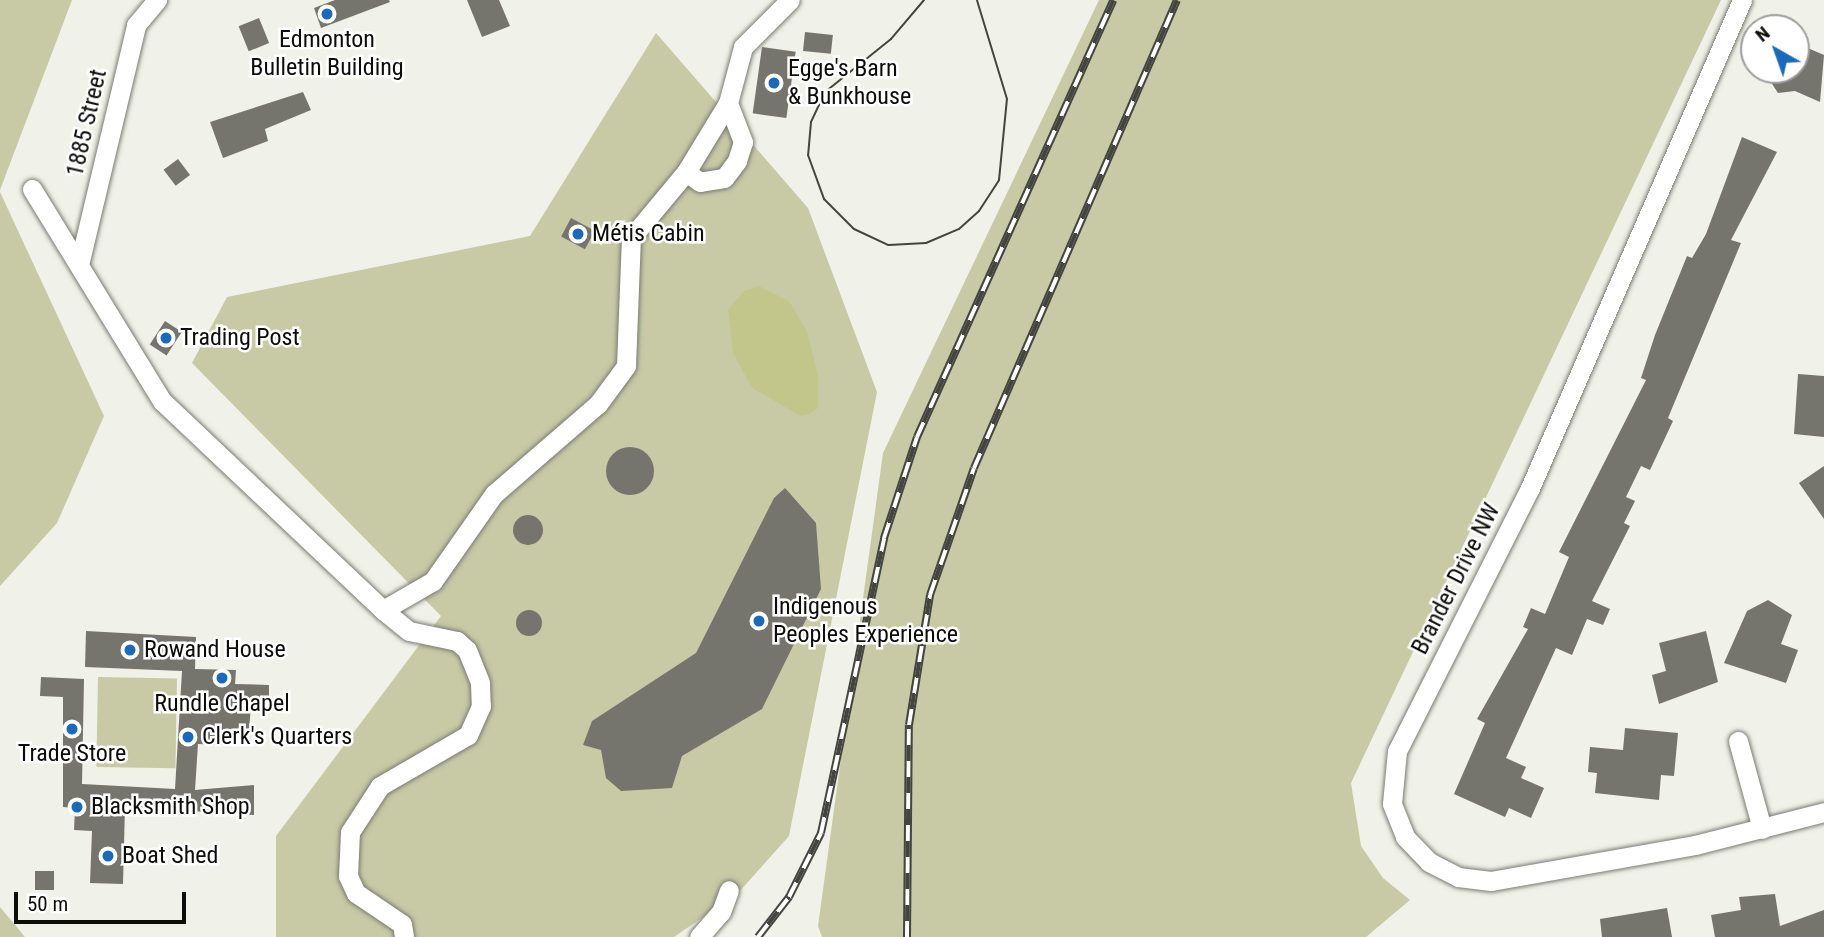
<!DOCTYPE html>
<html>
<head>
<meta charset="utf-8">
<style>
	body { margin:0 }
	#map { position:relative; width:1824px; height:937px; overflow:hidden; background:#f0f1e8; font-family:"Roboto Condensed",sans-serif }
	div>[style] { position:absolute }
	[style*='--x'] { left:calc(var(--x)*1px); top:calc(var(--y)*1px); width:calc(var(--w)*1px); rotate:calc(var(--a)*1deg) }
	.green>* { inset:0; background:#c7caa5; transform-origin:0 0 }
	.water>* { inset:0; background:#c3c68a }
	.building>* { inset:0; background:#75756e; transform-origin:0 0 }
	.round { border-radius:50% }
	.roads { filter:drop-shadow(0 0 2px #7a7b73) drop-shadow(0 0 2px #7a7b73) }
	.street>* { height:19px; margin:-9.5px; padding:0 9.5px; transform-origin:9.5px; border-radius:9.5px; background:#fff }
	.tram>* { height:2px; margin:-1px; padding:0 1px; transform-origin:1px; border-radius:1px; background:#444540 }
	.rail>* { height:8px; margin-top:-4px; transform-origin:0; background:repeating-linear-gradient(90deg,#fff 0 16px,#444540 0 32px); box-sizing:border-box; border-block:2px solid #444540 }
	.dots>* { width:19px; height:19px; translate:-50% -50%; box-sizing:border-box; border:4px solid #fff; border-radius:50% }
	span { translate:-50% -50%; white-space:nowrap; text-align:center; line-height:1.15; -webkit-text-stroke:5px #fff; paint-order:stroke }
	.poi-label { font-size:24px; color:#0c0c09 }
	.left { translate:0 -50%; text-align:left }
	.street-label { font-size:24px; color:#0c0c09 }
	.north { position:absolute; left:1740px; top:14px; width:70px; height:70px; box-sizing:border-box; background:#fff; border:2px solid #9e9e9d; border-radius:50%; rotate:320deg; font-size:19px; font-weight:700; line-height:28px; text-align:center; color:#0c0c09 }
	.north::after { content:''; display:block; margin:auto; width:24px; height:32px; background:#1a6ab9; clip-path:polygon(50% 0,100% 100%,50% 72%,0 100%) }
	.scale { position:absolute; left:14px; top:892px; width:172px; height:32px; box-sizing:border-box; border:4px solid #0c0c09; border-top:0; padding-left:9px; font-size:21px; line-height:24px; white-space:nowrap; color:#0c0c09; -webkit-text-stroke:5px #fff; paint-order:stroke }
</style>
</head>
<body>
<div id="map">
	<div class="green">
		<i style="clip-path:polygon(0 0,72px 0,0 190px)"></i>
		<i style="clip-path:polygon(1099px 0,1721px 0,1351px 783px,1361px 846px,1383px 878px,1410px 900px,1366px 937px,822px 937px,818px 926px,883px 453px)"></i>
		<i style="clip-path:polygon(656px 33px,808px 208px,877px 392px,789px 836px,739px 892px,674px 937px,276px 937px,276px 836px,441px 616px,192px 363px,227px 297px,530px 236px)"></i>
		<i style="clip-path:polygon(0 192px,104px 416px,57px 523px,0 586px)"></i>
		<i style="left:98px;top:677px;width:79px;height:90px;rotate:1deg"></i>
		<i style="clip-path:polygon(0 907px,25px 937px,0 937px)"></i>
	</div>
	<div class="water">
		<i style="clip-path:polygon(759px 286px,789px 301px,807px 331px,818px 375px,818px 408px,810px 414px,801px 416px,752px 388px,733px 353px,728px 310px,744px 291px)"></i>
	</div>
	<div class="building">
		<i style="clip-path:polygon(335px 0,389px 0,390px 2px,321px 28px,314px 8px)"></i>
		<i style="clip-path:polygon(467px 0,499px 0,510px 26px,482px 37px)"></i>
		<i style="left:259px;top:18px;width:27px;height:22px;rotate:68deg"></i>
		<i style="left:805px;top:32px;width:28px;height:19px;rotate:6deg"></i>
		<i style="clip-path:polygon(1796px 43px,1824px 55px,1820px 102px,1795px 91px,1778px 93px,1763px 70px,1796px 70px)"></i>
		<i style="left:762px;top:47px;width:34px;height:67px;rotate:8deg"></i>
		<i style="clip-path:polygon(303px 92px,311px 110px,265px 129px,268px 141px,223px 158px,210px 122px)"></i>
		<i style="clip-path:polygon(1742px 137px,1777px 152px,1731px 240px,1741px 243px,1668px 418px,1673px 421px,1650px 470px,1641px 466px,1626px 497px,1635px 501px,1624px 523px,1630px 526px,1592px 601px,1610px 609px,1603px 625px,1587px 619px,1572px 655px,1556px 648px,1506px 758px,1526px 767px,1521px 778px,1544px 788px,1531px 818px,1509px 808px,1505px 817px,1454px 794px,1485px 723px,1477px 719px,1528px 629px,1523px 627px,1531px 608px,1545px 614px,1569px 557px,1559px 552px,1646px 380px,1641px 378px,1655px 335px,1687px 256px,1692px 258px,1706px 234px)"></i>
		<i style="left:178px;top:159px;width:20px;height:18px;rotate:53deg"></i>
		<i style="left:571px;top:218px;width:27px;height:21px;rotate:28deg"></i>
		<i style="left:165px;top:321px;width:20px;height:28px;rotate:33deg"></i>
		<i style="clip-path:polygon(1798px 374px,1824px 376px,1824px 437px,1794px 434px)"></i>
		<i class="round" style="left:606px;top:447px;width:48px;height:48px"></i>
		<i style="clip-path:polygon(1824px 466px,1824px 519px,1799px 483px)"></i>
		<i style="clip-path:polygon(785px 488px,816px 523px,821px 589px,762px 709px,682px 756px,672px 788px,621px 791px,606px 778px,601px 750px,583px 745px,592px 721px,696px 653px,774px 498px)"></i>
		<i class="round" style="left:513px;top:515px;width:30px;height:30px"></i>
		<i style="clip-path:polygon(1768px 600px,1792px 615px,1781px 644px,1798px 650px,1786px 683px,1724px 663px,1747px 611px)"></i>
		<i class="round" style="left:516px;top:610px;width:26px;height:26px"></i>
		<i style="clip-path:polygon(86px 631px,196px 637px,195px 669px,236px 670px,235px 684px,269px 685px,269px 704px,251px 705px,249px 731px,223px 729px,222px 745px,198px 744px,195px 790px,254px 785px,254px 815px,125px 807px,123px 884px,90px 883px,92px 831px,74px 830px,75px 808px,63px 807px,63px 697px,40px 696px,41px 677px,84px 679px,82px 784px,175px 789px,182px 671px,85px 667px)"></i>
		<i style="clip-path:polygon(1706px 631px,1718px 682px,1659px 704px,1652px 675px,1666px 671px,1659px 643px)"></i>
		<i style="clip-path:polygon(1625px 728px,1678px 733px,1674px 776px,1661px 775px,1659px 800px,1595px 793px,1597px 773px,1588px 772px,1590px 747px,1623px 750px)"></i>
		<i style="left:35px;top:871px;width:19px;height:19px"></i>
		<i style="clip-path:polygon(1775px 894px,1780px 926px,1824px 910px,1824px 937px,1715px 937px,1711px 915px,1741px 910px,1739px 897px)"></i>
		<i style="clip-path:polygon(1667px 908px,1672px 937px,1602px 937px,1600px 919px)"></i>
	</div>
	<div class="roads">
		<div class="street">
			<i style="--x:1742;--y:0;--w:532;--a:113.48"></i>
			<i style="--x:1530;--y:488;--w:295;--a:116.8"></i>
			<i style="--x:1397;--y:751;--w:53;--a:95.4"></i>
			<i style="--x:1392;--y:804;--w:35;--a:68"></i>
			<i style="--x:1405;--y:837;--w:35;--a:46"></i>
			<i style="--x:1429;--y:862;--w:33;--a:27"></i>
			<i style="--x:1458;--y:877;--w:33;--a:7"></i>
			<i style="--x:1491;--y:881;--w:207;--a:-10"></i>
			<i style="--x:1695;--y:845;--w:133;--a:-14.3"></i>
			<i style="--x:728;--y:103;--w:42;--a:69"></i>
			<i style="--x:743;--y:142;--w:20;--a:108"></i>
			<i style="--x:737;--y:161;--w:21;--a:127"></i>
			<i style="--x:724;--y:178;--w:24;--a:171"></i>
			<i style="--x:700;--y:182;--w:17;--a:-144"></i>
			<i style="--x:686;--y:172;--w:81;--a:-58.7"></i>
			<i style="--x:728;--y:103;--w:58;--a:-75"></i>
			<i style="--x:743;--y:47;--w:66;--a:-45"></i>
			<i style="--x:32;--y:189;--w:249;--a:58.5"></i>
			<i style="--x:162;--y:401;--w:304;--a:43.4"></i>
			<i style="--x:383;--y:610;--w:33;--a:39"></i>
			<i style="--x:409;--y:631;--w:49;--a:11.8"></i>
			<i style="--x:457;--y:641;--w:13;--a:42"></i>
			<i style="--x:467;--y:650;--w:35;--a:68"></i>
			<i style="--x:480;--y:683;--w:23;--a:88"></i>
			<i style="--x:481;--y:706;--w:32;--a:114"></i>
			<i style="--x:468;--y:735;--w:102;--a:149.9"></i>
			<i style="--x:380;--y:786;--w:55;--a:123.1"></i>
			<i style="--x:350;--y:832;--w:44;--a:92.6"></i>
			<i style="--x:348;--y:876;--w:19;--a:65"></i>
			<i style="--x:356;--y:893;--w:55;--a:34"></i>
			<i style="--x:402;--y:924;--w:13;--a:81"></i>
			<i style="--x:79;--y:265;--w:247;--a:-76.6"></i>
			<i style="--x:136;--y:25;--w:33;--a:-50"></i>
			<i style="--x:383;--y:610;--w:58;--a:-30.1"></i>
			<i style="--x:433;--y:581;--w:106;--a:-55"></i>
			<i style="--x:494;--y:494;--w:138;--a:-40.9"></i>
			<i style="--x:598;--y:404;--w:47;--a:-53.6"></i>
			<i style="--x:626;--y:366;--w:128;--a:-87.8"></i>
			<i style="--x:631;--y:238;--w:86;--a:-50.2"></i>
			<i style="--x:1738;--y:741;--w:91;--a:74.7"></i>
			<i style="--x:699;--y:937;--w:33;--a:-49"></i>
			<i style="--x:721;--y:912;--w:23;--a:-70"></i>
		</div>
	</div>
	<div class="tram">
		<i style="--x:924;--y:0;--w:51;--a:130.2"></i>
		<i style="--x:891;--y:39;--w:85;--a:141.2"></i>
		<i style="--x:825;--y:92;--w:33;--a:115"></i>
		<i style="--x:811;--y:122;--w:33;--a:95"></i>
		<i style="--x:808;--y:155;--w:47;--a:70"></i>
		<i style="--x:824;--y:199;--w:42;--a:45"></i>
		<i style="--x:854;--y:229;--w:38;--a:25"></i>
		<i style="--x:889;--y:245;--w:37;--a:-3"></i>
		<i style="--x:926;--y:243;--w:36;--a:-23"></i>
		<i style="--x:959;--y:229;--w:27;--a:-42"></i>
		<i style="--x:979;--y:211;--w:37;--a:-57"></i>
		<i style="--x:999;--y:180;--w:81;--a:-84.4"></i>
		<i style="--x:1007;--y:99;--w:103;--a:-106.9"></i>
	</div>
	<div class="rail">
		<i style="--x:758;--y:937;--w:51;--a:-52.2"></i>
		<i style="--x:789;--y:897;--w:72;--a:-63.4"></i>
		<i style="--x:821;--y:833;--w:302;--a:-77.9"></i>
		<i style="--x:884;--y:538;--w:106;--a:-71.9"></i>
		<i style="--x:917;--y:437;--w:479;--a:-65.8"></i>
		<i style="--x:907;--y:937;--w:212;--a:-89.5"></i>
		<i style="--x:909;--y:725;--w:132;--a:-80.8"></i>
		<i style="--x:930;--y:595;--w:134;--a:-70.9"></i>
		<i style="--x:974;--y:468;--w:510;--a:-66.55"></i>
	</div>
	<div class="dots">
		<i style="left:327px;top:14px;background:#1a6ab9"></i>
		<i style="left:774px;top:83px;background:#1a6ab9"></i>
		<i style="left:578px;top:234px;background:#1a6ab9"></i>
		<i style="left:166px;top:338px;background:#1a6ab9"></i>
		<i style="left:759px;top:621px;background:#1a6ab9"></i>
		<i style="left:130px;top:650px;background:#1a6ab9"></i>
		<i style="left:222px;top:678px;background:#1a6ab9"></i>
		<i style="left:72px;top:729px;background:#1a6ab9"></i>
		<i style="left:188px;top:737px;background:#1a6ab9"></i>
		<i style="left:77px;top:807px;background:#1a6ab9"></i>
		<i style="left:108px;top:856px;background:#1a6ab9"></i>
	</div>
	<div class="poi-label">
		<span style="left:327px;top:54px">Edmonton<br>Bulletin Building</span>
		<span class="left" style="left:788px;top:83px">Egge's Barn<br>&amp; Bunkhouse</span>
		<span class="left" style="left:592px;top:234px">Métis Cabin</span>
		<span class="left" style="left:180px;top:338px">Trading Post</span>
		<span class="left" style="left:773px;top:621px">Indigenous<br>Peoples Experience</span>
		<span class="left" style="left:144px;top:650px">Rowand House</span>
		<span style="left:222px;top:704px">Rundle Chapel</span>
		<span class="left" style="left:202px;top:737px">Clerk's Quarters</span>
		<span style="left:72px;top:754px">Trade Store</span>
		<span class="left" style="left:91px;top:807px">Blacksmith Shop</span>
		<span class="left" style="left:122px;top:856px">Boat Shed</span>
	</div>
	<div class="street-label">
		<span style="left:87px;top:123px;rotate:-77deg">1885 Street</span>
		<span style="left:1456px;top:579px;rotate:-63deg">Brander Drive NW</span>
	</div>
	<div class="north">N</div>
	<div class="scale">50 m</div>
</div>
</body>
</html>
